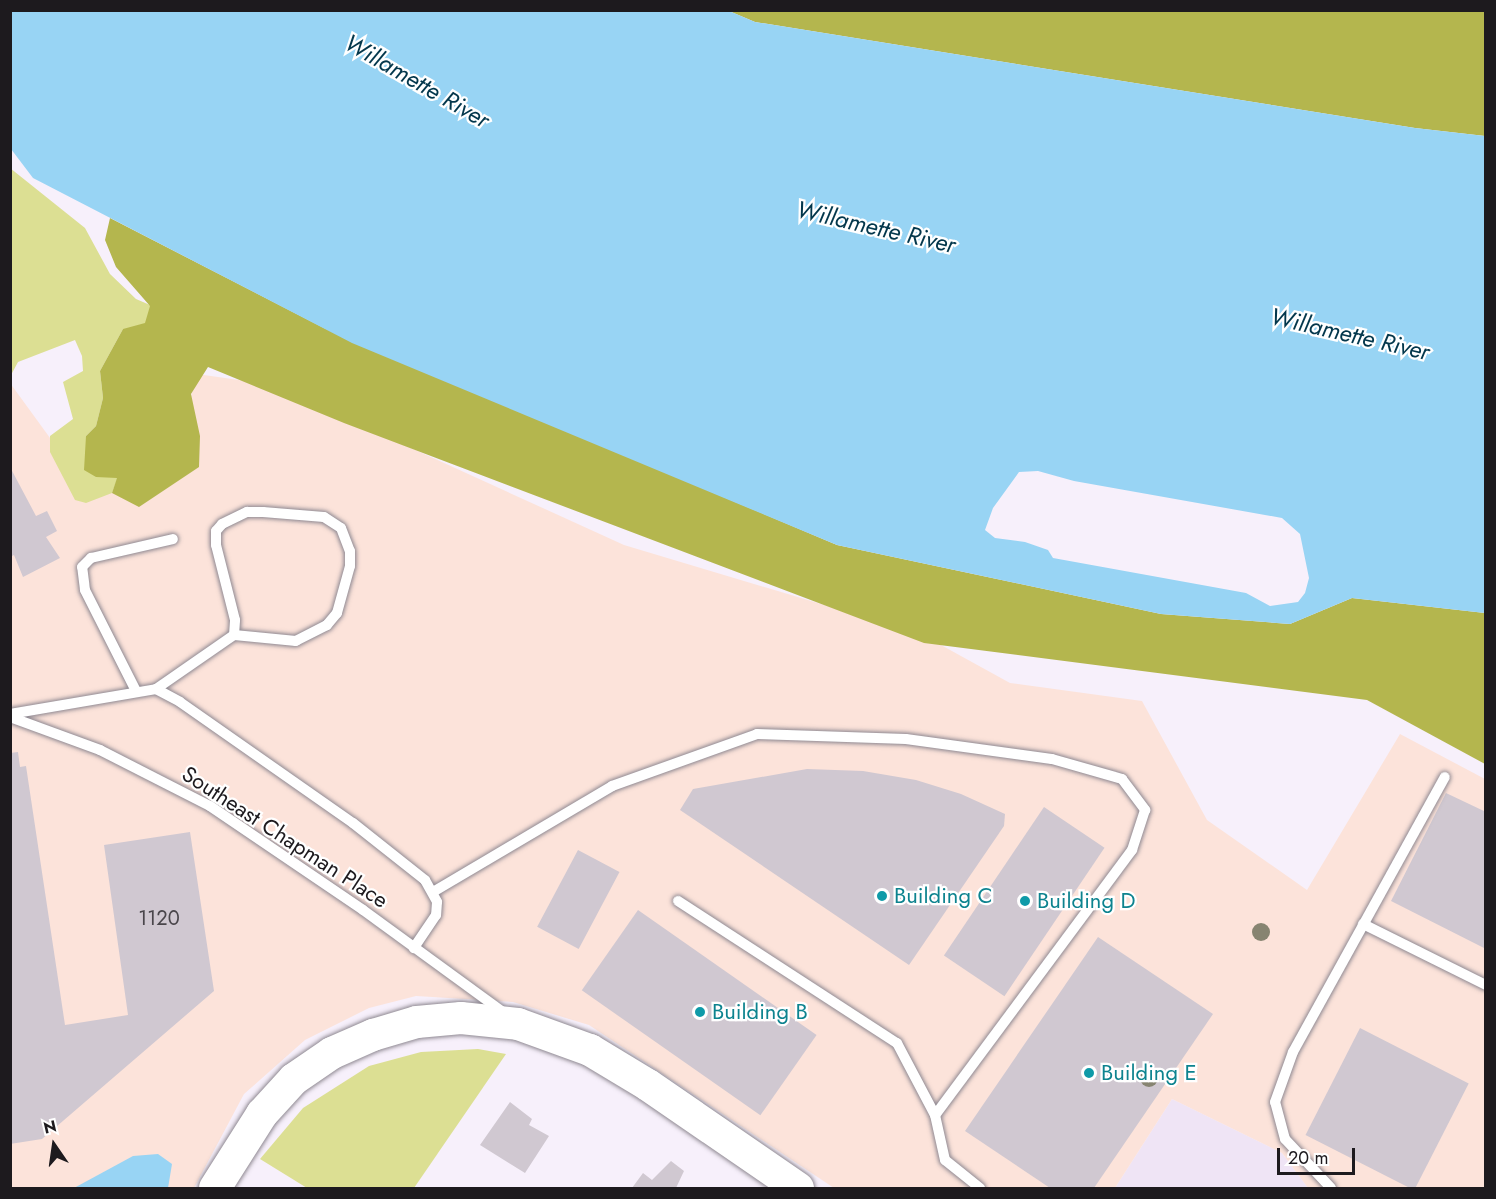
<!DOCTYPE html>
<html>
<head>
<meta charset="utf-8">
<style>
	body { margin:0 }
	#map { position:relative; width:1496px; height:1199px; overflow:hidden; background:#f7f0fb; font-family:Jost,sans-serif }
	div>[style] { position:absolute }
	[style*='--x'] { left:calc(var(--x)*1px); top:calc(var(--y)*1px); width:calc(var(--w)*1px); rotate:calc(var(--a)*1deg) }
	.built>* { inset:0; background:#efe4f5 }
	.industrial>* { inset:0; background:#fce3da }
	.green>* { inset:0; background:#dcdf93 }
	.forest>* { inset:0; background:#b4b64e }
	.water>* { inset:0; background:#98d4f4 }
	.building>* { inset:0; background:#d0c8d1; transform-origin:0 0 }
	.roads { filter:drop-shadow(0 0 2px #8f8992) drop-shadow(0 0 2px #8f8992) }
	.lane>* { height:10px; margin:-5px; padding:0 5px; transform-origin:5px; border-radius:5px; background:#fff }
	.secondary>* { height:32px; margin:-16px; padding:0 16px; transform-origin:16px; border-radius:16px; background:#fff }
	.trees>* { width:18px; height:18px; margin:-9px; border-radius:50%; background:#878471 }
	.dots>* { width:16px; height:16px; translate:-50% -50%; box-sizing:border-box; border:3px solid #fff; border-radius:50% }
	span { translate:-50% -50%; white-space:nowrap; text-align:center; line-height:1.15; -webkit-text-stroke:4.5px #fff; paint-order:stroke }
	.number-label { font-size:20px; color:#4a464b }
	.number-label span { -webkit-text-stroke-width:0 }
	.street-label { font-size:22px; color:#1d1a1e }
	.culture-label { font-size:22px; color:#0d838f }
	.left { translate:0 -50%; text-align:left }
	.water-label { font-size:24px; color:#03374c; font-style:italic }
	.frame { position:absolute; inset:0; border:12px solid #1d1a1e; pointer-events:none }
	.north { position:absolute; left:24px; top:1115px; width:60px; height:60px; -webkit-text-stroke:4px #fff; paint-order:stroke; rotate:347deg; font-size:16px; font-weight:700; line-height:24px; text-align:center; color:#1d1a1e }
	.north::after { content:''; display:block; margin:auto; width:21px; height:27px; background:#1d1a1e; clip-path:polygon(50% 0,100% 100%,50% 72%,0 100%) }
	.scale { position:absolute; left:1277px; top:1148px; width:78px; height:27px; box-sizing:border-box; border:3px solid #1d1a1e; border-top:0; padding-left:8px; font-size:18px; line-height:21px; white-space:nowrap; color:#1d1a1e; -webkit-text-stroke:4px #fff; paint-order:stroke }
</style>
</head>
<body>
<div id="map">
	<div class="built">
		<i style="clip-path:polygon(1172px 1099px,1282px 1153px,1308px 1188px,1115px 1188px)"></i>
	</div>
	<div class="industrial">
		<i style="clip-path:polygon(197px 374px,246px 381px,343px 417px,624px 545px,921px 634px,1010px 683px,1142px 701px,1207px 820px,1307px 890px,1400px 734px,1485px 779px,1485px 1188px,1308px 1188px,1282px 1153px,1172px 1099px,1115px 1188px,834px 1188px,589px 1025px,513px 1002px,416px 996px,369px 1008px,305px 1040px,244px 1094px,194px 1188px,11px 1188px,10px 383px,93px 497px,164px 470px,184px 422px)"></i>
	</div>
	<div class="green">
		<i style="clip-path:polygon(10px 168px,85px 228px,110px 274px,136px 299px,150px 305px,155px 331px,123px 329px,100px 371px,103px 398px,96px 426px,86px 436px,96px 477px,118px 477px,112px 493px,86px 503px,75px 500px,50px 452px,50px 436px,73px 419px,63px 382px,83px 371px,82px 356px,75px 340px,18px 362px,11px 375px,11px 392px)"></i>
		<i style="clip-path:polygon(478px 1049px,506px 1054px,414px 1188px,307px 1188px,260px 1159px,303px 1108px,369px 1066px,421px 1052px)"></i>
	</div>
	<div class="forest">
		<i style="clip-path:polygon(729px 11px,1485px 11px,1485px 136px,1415px 128px,755px 22px)"></i>
		<i style="clip-path:polygon(110px 218px,324px 328px,837px 545px,1161px 614px,1290px 624px,1352px 598px,1485px 613px,1485px 764px,1367px 700px,924px 643px,344px 423px,208px 367px,191px 394px,200px 436px,199px 467px,139px 507px,112px 493px,117px 478px,96px 477px,84px 470px,86px 436px,96px 426px,103px 398px,100px 371px,123px 329px,145px 323px,150px 306px,116px 267px,105px 240px)"></i>
	</div>
	<div class="water">
		<i style="clip-path:polygon(evenodd,11px 10px,729px 11px,755px 22px,1415px 128px,1485px 136px,1485px 613px,1352px 598px,1290px 624px,1161px 614px,837px 545px,352px 343px,33px 178px,11px 149px,11px 10px,1038px 471px,1074px 481px,1282px 518px,1300px 534px,1309px 578px,1305px 593px,1298px 602px,1270px 606px,1246px 593px,1053px 558px,1048px 550px,1025px 542px,995px 538px,985px 530px,993px 508px,1019px 472px,1038px 471px)"></i>
		<i style="clip-path:polygon(158px 1154px,172px 1164px,168px 1188px,74px 1188px,133px 1156px)"></i>
	</div>
	<div class="building">
		<i style="clip-path:polygon(10px 467px,36px 516px,47px 511px,57px 531px,46px 537px,60px 558px,23px 577px,14px 555px,10px 557px)"></i>
		<i style="clip-path:polygon(18px 752px,20px 767px,26px 766px,65px 1025px,128px 1015px,104px 845px,190px 832px,214px 991px,42px 1139px,10px 1144px,10px 753px)"></i>
		<i style="clip-path:polygon(807px 769px,863px 771px,916px 780px,961px 794px,1005px 814px,1004px 826px,909px 965px,680px 810px,693px 789px)"></i>
		<i style="clip-path:polygon(1446px 793px,1486px 812px,1486px 949px,1391px 901px)"></i>
		<i style="left:1044px;top:807px;width:73px;height:179px;rotate:34deg"></i>
		<i style="left:578px;top:850px;width:47px;height:87px;rotate:28deg"></i>
		<i style="left:638px;top:910px;width:218px;height:98px;rotate:35deg"></i>
		<i style="clip-path:polygon(1098px 937px,1213px 1014px,1094px 1188px,1050px 1188px,965px 1131px)"></i>
		<i style="left:1360px;top:1028px;width:122px;height:120px;rotate:27deg"></i>
		<i style="clip-path:polygon(510px 1102px,532px 1119px,529px 1125px,549px 1136px,525px 1173px,480px 1145px)"></i>
		<i style="clip-path:polygon(671px 1161px,684px 1171px,676px 1188px,632px 1188px,643px 1173px,652px 1180px)"></i>
	</div>
	<div class="roads">
		<div class="lane">
			<i style="--x:156;--y:689;--w:95;--a:-34.7"></i>
			<i style="--x:234;--y:635;--w:15;--a:-86"></i>
			<i style="--x:235;--y:620;--w:77;--a:-104.2"></i>
			<i style="--x:216;--y:545;--w:14;--a:-90"></i>
			<i style="--x:216;--y:531;--w:9;--a:-49"></i>
			<i style="--x:222;--y:524;--w:28;--a:-26"></i>
			<i style="--x:247;--y:512;--w:16;--a:0"></i>
			<i style="--x:263;--y:512;--w:61;--a:4.7"></i>
			<i style="--x:324;--y:517;--w:20;--a:33"></i>
			<i style="--x:341;--y:528;--w:25;--a:69"></i>
			<i style="--x:350;--y:551;--w:15;--a:90"></i>
			<i style="--x:350;--y:566;--w:49;--a:105.5"></i>
			<i style="--x:337;--y:613;--w:16;--a:130"></i>
			<i style="--x:327;--y:625;--w:35;--a:153"></i>
			<i style="--x:296;--y:641;--w:62;--a:-174.5"></i>
			<i style="--x:136;--y:691;--w:113;--a:-116.8"></i>
			<i style="--x:85;--y:590;--w:23;--a:-97"></i>
			<i style="--x:82;--y:567;--w:13;--a:-45"></i>
			<i style="--x:91;--y:558;--w:84;--a:-13"></i>
			<i style="--x:10;--y:714;--w:148;--a:-9.7"></i>
			<i style="--x:156;--y:689;--w:27;--a:28"></i>
			<i style="--x:180;--y:702;--w:211;--a:35"></i>
			<i style="--x:353;--y:823;--w:92;--a:38.4"></i>
			<i style="--x:425;--y:880;--w:25;--a:61"></i>
			<i style="--x:437;--y:902;--w:13;--a:94"></i>
			<i style="--x:436;--y:915;--w:40;--a:124"></i>
			<i style="--x:10;--y:717;--w:96;--a:20.1"></i>
			<i style="--x:100;--y:750;--w:123;--a:27"></i>
			<i style="--x:210;--y:806;--w:185;--a:34.2"></i>
			<i style="--x:363;--y:910;--w:175;--a:36.1"></i>
			<i style="--x:433;--y:892;--w:208;--a:-30.6"></i>
			<i style="--x:612;--y:786;--w:154;--a:-19.7"></i>
			<i style="--x:757;--y:734;--w:149;--a:1.9"></i>
			<i style="--x:906;--y:739;--w:147;--a:7.8"></i>
			<i style="--x:1052;--y:759;--w:73;--a:15.9"></i>
			<i style="--x:1122;--y:779;--w:39;--a:53"></i>
			<i style="--x:1145;--y:810;--w:42;--a:108"></i>
			<i style="--x:1132;--y:850;--w:330;--a:126.6"></i>
			<i style="--x:678;--y:901;--w:261;--a:33"></i>
			<i style="--x:897;--y:1043;--w:81;--a:62.2"></i>
			<i style="--x:935;--y:1115;--w:46;--a:77.5"></i>
			<i style="--x:945;--y:1160;--w:45;--a:38.7"></i>
			<i style="--x:1363;--y:924;--w:137;--a:26.4"></i>
			<i style="--x:1331;--y:1188;--w:67;--a:-133.2"></i>
			<i style="--x:1285;--y:1139;--w:38;--a:-105"></i>
			<i style="--x:1275;--y:1102;--w:53;--a:-70.2"></i>
			<i style="--x:1293;--y:1052;--w:314;--a:-61.1"></i>
		</div>
		<div class="secondary">
			<i style="--x:215;--y:1188;--w:88;--a:-57.6"></i>
			<i style="--x:262;--y:1114;--w:47;--a:-47.6"></i>
			<i style="--x:294;--y:1079;--w:46;--a:-34.4"></i>
			<i style="--x:332;--y:1053;--w:45;--a:-23.7"></i>
			<i style="--x:373;--y:1035;--w:46;--a:-16.5"></i>
			<i style="--x:417;--y:1022;--w:44;--a:-5.2"></i>
			<i style="--x:461;--y:1018;--w:57;--a:6"></i>
			<i style="--x:518;--y:1024;--w:77;--a:19.9"></i>
			<i style="--x:590;--y:1050;--w:68;--a:31.1"></i>
			<i style="--x:648;--y:1085;--w:182;--a:34.5"></i>
		</div>
	</div>
	<div class="trees">
		<i style="left:1261px;top:932px"></i>
		<i style="left:1149px;top:1078px"></i>
	</div>
	<div class="dots">
		<i style="left:882px;top:896px;background:#0f9aa8"></i>
		<i style="left:1025px;top:901px;background:#0f9aa8"></i>
		<i style="left:700px;top:1012px;background:#0f9aa8"></i>
		<i style="left:1089px;top:1073px;background:#0f9aa8"></i>
	</div>
	<div class="number-label">
		<span style="left:159px;top:918px">1120</span>
	</div>
	<div class="street-label">
		<span style="left:285px;top:837px;rotate:33deg">Southeast Chapman Place</span>
	</div>
	<div class="culture-label">
		<span class="left" style="left:894px;top:896px">Building C</span>
		<span class="left" style="left:1037px;top:901px">Building D</span>
		<span class="left" style="left:712px;top:1012px">Building B</span>
		<span class="left" style="left:1101px;top:1073px">Building E</span>
	</div>
	<div class="water-label">
		<span style="left:417px;top:81px;rotate:30deg">Willamette River</span>
		<span style="left:876px;top:227px;rotate:13deg">Willamette River</span>
		<span style="left:1350px;top:334px;rotate:13deg">Willamette River</span>
	</div>
	<div class="frame"></div>
	<div class="north">N</div>
	<div class="scale">20 m</div>
</div>
</body>
</html>
